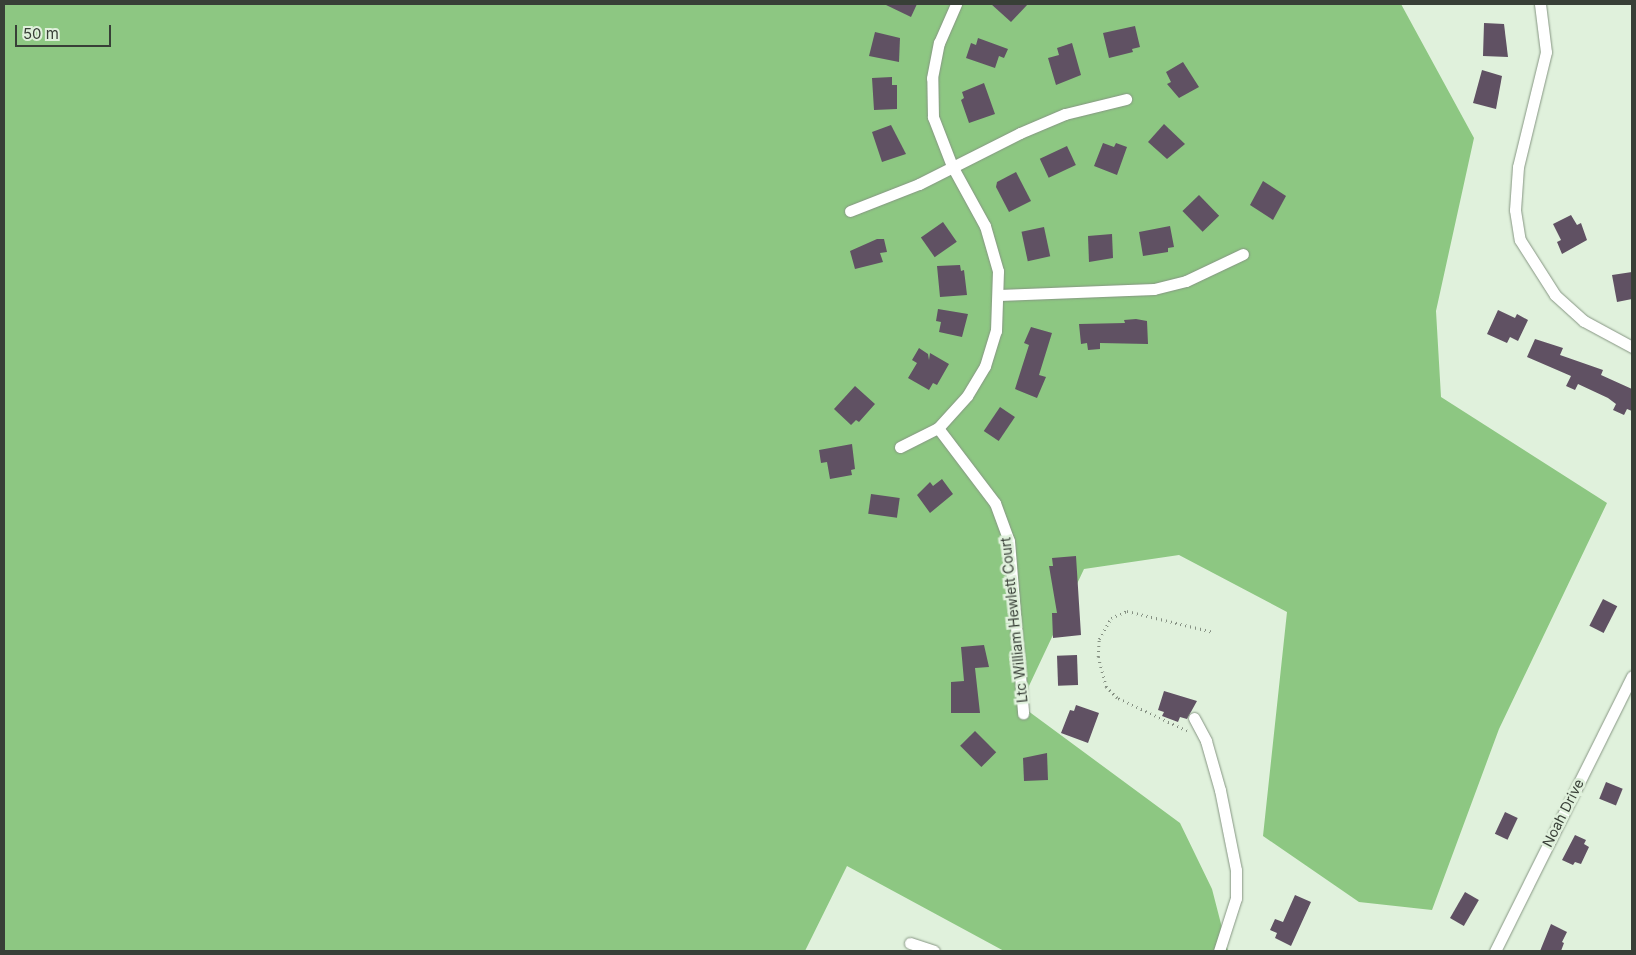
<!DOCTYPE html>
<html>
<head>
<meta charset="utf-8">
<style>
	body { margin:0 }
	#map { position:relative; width:1636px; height:955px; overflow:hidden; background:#e0f1dc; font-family:Inter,sans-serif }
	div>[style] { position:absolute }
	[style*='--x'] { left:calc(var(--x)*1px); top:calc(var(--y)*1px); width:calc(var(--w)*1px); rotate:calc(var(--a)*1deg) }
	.forest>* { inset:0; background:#8dc782 }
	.building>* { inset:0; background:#605163; transform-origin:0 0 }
	.path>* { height:2.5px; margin-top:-1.25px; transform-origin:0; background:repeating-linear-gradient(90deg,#869183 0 1px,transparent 0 5px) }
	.roads { filter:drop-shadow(0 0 1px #869683) drop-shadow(0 0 1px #869683) }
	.street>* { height:11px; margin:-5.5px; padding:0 5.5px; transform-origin:5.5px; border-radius:5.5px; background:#fff }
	span { translate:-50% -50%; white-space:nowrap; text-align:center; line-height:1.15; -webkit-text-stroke:5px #e0f1dc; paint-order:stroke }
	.street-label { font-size:14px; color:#383f37 }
	.frame { position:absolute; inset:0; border:5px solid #383f37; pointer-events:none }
	.scale { position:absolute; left:15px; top:25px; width:96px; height:22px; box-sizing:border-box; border:2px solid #383f37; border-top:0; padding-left:6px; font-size:15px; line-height:18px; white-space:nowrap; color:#383f37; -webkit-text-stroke:4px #e0f1dc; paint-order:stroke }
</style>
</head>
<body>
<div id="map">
	<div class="forest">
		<i style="clip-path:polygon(4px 4px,1401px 4px,1474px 138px,1436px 311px,1441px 397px,1607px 503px,1499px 729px,1432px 910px,1359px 902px,1263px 836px,1287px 612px,1179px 555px,1084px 569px,1020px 705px,1180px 823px,1212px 889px,1228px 951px,1004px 951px,847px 866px,805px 951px,4px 951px)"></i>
	</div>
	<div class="building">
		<i style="clip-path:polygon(884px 4px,917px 4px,911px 17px)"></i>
		<i style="clip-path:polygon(991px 4px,1028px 4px,1011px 22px)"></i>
		<i style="clip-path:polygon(1484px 23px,1504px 24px,1508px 57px,1483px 56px)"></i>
		<i style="clip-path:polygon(1135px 26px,1140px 47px,1132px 49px,1133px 52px,1109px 58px,1103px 33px)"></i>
		<i style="clip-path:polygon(875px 32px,900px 38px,899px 62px,869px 56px)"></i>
		<i style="clip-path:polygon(978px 38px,1008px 49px,1004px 58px,999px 56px,995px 68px,966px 58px,971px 43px,976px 45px)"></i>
		<i style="clip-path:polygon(1072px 43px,1081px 75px,1056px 85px,1048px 58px,1059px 55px,1057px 48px)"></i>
		<i style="clip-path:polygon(1183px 62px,1199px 87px,1179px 98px,1167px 84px,1171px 82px,1166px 72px)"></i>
		<i style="clip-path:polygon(1482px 70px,1502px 76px,1496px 109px,1473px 103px)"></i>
		<i style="clip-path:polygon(892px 77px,892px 85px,897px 85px,897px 109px,874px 110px,872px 78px)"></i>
		<i style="clip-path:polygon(984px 83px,995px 114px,969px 123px,961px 100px,964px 98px,962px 92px)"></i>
		<i style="clip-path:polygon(1164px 124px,1185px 144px,1167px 159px,1148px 142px)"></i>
		<i style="clip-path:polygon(891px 125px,906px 154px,882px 162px,872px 132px)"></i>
		<i style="clip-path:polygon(1103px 143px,1114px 147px,1116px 143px,1127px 147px,1117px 175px,1094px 166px)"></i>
		<i style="left:1067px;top:146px;width:21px;height:30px;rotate:65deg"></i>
		<i style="clip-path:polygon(1016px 172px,1031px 201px,1009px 212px,996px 187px,997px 182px)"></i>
		<i style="clip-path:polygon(1263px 181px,1286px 196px,1273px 220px,1250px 205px)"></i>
		<i style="left:1199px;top:195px;width:29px;height:23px;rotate:46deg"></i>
		<i style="clip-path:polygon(1571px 215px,1577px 225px,1581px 223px,1587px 240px,1562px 254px,1557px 242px,1561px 240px,1553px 224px)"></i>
		<i style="left:943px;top:222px;width:24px;height:27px;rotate:55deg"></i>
		<i style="clip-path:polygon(1170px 226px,1174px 247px,1168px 248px,1168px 252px,1143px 256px,1139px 232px)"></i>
		<i style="left:1044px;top:227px;width:30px;height:23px;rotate:78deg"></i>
		<i style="clip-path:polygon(1112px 234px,1113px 258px,1089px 262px,1088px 236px)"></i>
		<i style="clip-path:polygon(877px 239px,884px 239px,887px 252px,880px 253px,883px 262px,855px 269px,850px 251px)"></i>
		<i style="clip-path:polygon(960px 265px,961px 271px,964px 270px,967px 295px,940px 297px,937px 266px)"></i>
		<i style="clip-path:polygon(1632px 272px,1632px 299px,1617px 302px,1612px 275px)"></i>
		<i style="clip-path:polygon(938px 309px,968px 314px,962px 337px,939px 332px,941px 322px,936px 321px)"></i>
		<i style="clip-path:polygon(1498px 310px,1515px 318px,1517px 314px,1528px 320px,1518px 341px,1510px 337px,1507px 343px,1487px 334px)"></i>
		<i style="clip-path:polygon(1136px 319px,1147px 321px,1148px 344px,1100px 343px,1100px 349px,1088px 350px,1087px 343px,1081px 344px,1079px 324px,1125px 323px,1124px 320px)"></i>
		<i style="clip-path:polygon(1031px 327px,1052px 333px,1039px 375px,1046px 377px,1037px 398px,1015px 389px,1029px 345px,1024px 343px)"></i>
		<i style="clip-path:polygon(1535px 339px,1563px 348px,1560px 355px,1603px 370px,1601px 375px,1632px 389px,1632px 411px,1627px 409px,1624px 415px,1613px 410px,1616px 404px,1608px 398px,1578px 384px,1575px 390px,1566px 386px,1571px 376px,1527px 357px)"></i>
		<i style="clip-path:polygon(919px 348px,928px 354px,929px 360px,930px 353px,949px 364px,937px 385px,933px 383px,929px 390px,908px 378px,917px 363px,912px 360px)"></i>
		<i style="clip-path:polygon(855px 386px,875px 404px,859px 422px,856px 420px,851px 425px,834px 409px)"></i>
		<i style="left:1000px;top:407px;width:18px;height:29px;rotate:34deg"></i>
		<i style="clip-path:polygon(852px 444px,855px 469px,851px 470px,852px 475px,830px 479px,827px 462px,821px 463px,819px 450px)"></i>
		<i style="clip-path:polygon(942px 479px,953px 494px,930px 513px,917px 495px,930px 482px,933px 486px)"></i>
		<i style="left:871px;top:494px;width:29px;height:20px;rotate:8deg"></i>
		<i style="clip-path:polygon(1076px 556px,1081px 635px,1053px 638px,1052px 613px,1057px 613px,1049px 566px,1053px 566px,1052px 558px)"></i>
		<i style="left:1603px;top:599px;width:16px;height:30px;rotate:27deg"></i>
		<i style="clip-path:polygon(984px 645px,989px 667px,975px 668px,980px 713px,951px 713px,951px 682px,964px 681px,961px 647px)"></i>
		<i style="left:1077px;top:655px;width:30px;height:20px;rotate:88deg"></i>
		<i style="clip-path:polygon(1164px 691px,1197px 701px,1187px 719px,1180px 717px,1178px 722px,1162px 716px,1164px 712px,1158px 710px)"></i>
		<i style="clip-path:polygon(1076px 705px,1099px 713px,1088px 743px,1061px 733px,1070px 710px,1074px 711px)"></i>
		<i style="left:975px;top:731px;width:30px;height:21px;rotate:45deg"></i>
		<i style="clip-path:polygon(1047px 753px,1048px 780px,1024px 781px,1023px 758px)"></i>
		<i style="left:1606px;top:782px;width:18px;height:18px;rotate:22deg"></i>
		<i style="left:1505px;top:812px;width:14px;height:24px;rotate:25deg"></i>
		<i style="clip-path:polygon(1575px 835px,1586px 840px,1584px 844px,1589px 847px,1581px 864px,1575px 862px,1573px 865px,1562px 860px)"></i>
		<i style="left:1465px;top:892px;width:16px;height:30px;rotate:30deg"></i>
		<i style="clip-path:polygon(1295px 895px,1311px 902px,1291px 946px,1275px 938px,1277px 933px,1270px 930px,1275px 919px,1283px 922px)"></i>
		<i style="clip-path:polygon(1551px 924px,1567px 932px,1562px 942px,1564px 943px,1561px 951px,1540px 951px)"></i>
	</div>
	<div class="path">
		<i style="--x:1187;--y:731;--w:77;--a:-154.8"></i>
		<i style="--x:1117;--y:698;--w:16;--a:-135"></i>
		<i style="--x:1106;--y:687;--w:31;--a:-105"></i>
		<i style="--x:1098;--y:657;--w:18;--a:-87"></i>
		<i style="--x:1099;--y:639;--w:24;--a:-60"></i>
		<i style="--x:1111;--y:618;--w:17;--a:-24"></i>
		<i style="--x:1127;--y:611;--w:89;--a:13.7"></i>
	</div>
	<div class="roads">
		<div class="street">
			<i style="--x:1540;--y:4;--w:48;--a:82.9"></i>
			<i style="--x:1546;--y:52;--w:118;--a:103.7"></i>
			<i style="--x:1518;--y:167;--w:43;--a:94"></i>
			<i style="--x:1515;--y:210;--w:30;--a:81"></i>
			<i style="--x:1520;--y:240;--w:65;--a:57.5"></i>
			<i style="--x:1555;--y:295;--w:39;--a:42"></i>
			<i style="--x:1584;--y:321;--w:55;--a:28.4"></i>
			<i style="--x:850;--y:211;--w:74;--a:-21.4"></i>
			<i style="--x:919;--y:184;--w:113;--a:-26.8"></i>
			<i style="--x:1020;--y:133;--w:49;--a:-22.9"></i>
			<i style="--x:1065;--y:114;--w:63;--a:-13.8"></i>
			<i style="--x:999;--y:295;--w:155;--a:-2.2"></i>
			<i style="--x:1154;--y:289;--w:33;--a:-14"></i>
			<i style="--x:1186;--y:281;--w:63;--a:-25.3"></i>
			<i style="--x:938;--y:428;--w:94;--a:52.8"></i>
			<i style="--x:995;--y:503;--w:40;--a:69.8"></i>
			<i style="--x:1009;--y:541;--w:173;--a:85.3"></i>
			<i style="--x:900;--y:447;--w:42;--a:-26.6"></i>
			<i style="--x:938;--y:428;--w:43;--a:-47.8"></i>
			<i style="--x:967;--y:396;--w:35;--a:-59"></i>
			<i style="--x:985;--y:366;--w:37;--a:-73"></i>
			<i style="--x:996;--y:331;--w:60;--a:-88.1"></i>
			<i style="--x:998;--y:271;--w:47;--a:-106.1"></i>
			<i style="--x:985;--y:226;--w:68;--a:-118.8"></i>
			<i style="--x:952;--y:166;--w:53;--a:-111.2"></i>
			<i style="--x:933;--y:117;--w:39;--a:-91"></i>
			<i style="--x:932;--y:78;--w:36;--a:-79"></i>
			<i style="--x:939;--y:43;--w:43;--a:-66.4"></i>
			<i style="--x:1194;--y:718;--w:26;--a:62"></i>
			<i style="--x:1206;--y:741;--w:51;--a:74.1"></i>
			<i style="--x:1220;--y:790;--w:82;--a:78.7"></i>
			<i style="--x:1236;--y:870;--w:28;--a:90"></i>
			<i style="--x:1236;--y:898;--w:56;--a:107.8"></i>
			<i style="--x:910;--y:943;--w:25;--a:18"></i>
			<i style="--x:1495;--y:951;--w:307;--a:-63.5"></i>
		</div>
	</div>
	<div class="street-label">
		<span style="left:1014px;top:620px;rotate:-96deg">Ltc William Hewlett Court</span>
		<span style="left:1563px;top:813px;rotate:-63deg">Noah Drive</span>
	</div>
	<div class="frame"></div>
	<div class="scale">50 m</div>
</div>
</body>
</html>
